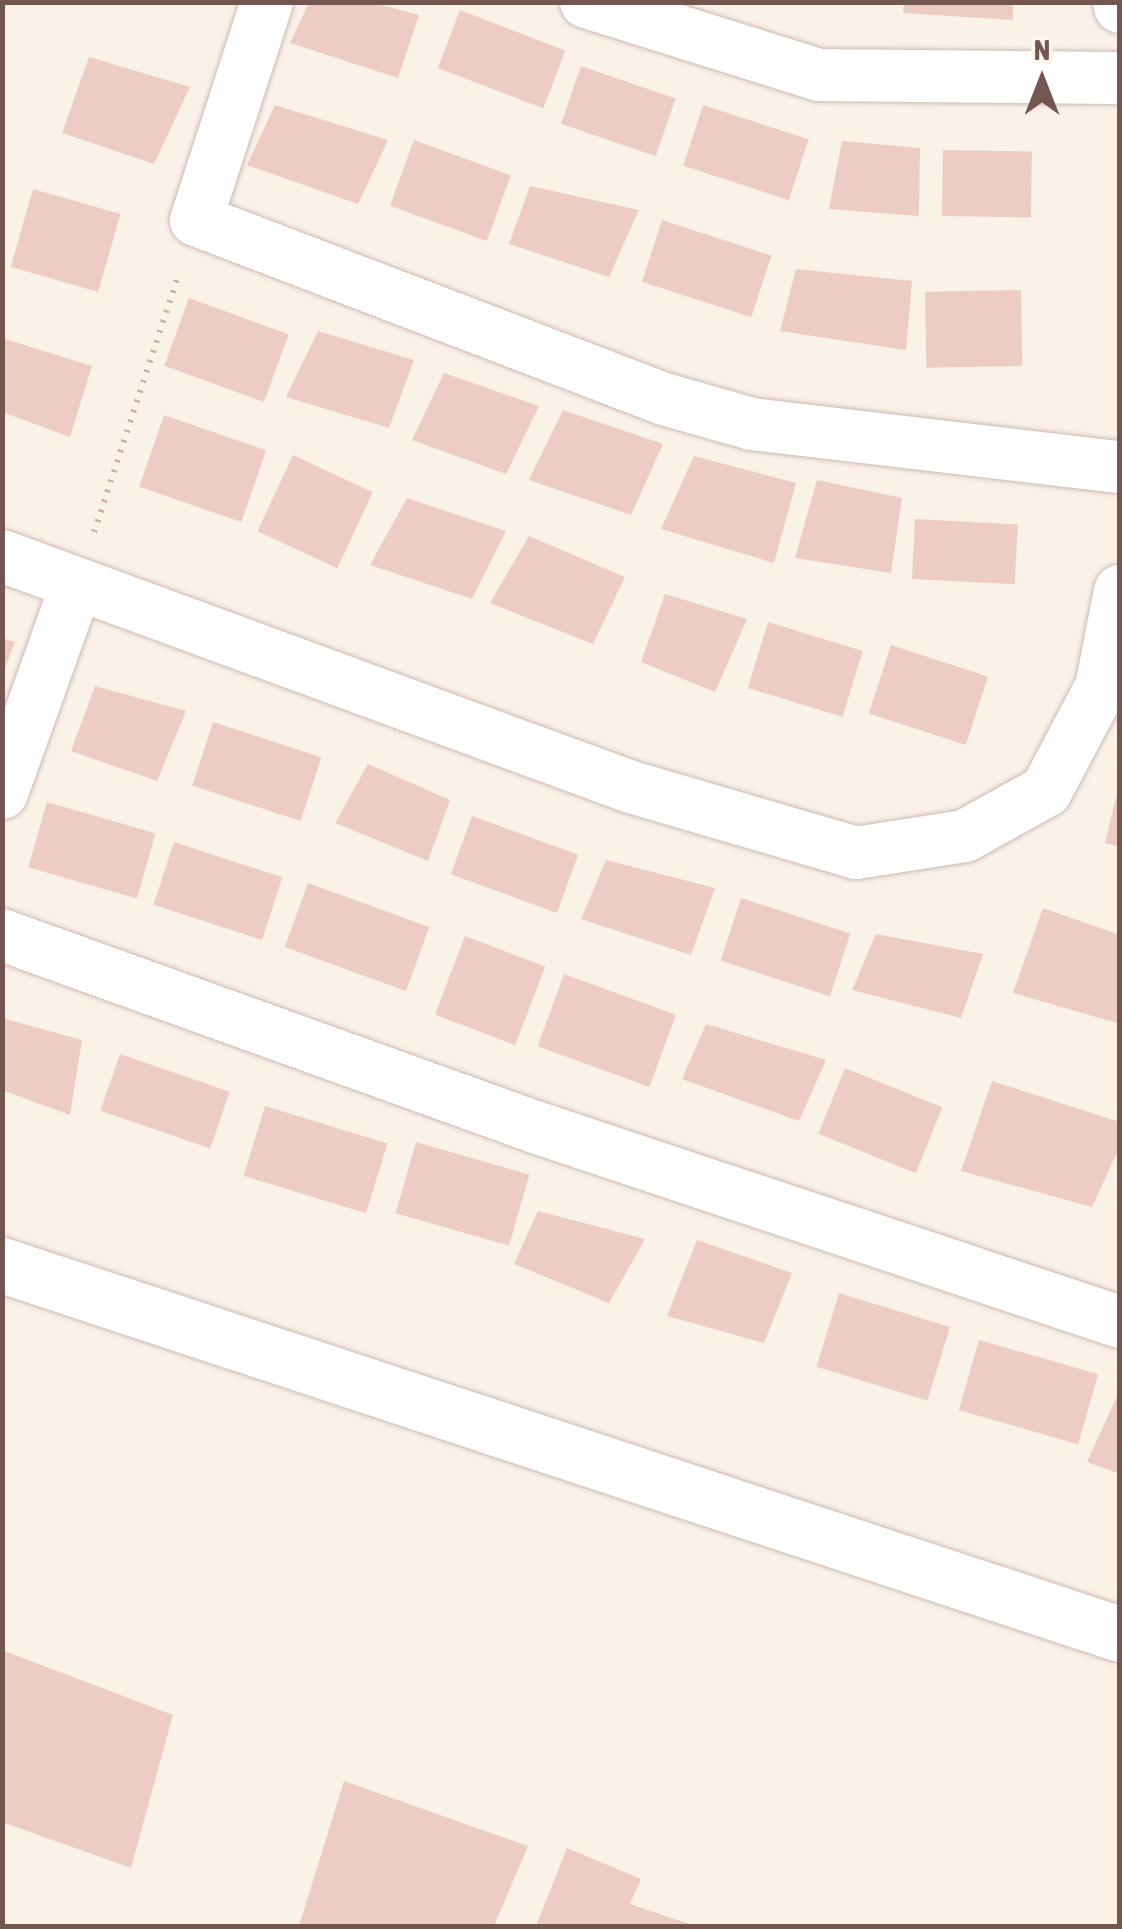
<!DOCTYPE html>
<html>
<head>
<meta charset="utf-8">
<style>
	body { margin:0 }
	#map { position:relative; width:1122px; height:1929px; overflow:hidden; background:#faf1e9; font-family:"Asap Condensed",sans-serif }
	div>[style] { position:absolute }
	[style*='--x'] { left:calc(var(--x)*1px); top:calc(var(--y)*1px); width:calc(var(--w)*1px); rotate:calc(var(--a)*1deg) }
	.building>* { inset:0; background:#edcdc3; transform-origin:0 0 }
	.path>* { height:6px; margin-top:-3px; transform-origin:0; background:repeating-linear-gradient(90deg,#d1b0a6 0 2.5px,transparent 0 10.5px) }
	.roads { filter:drop-shadow(0 0 2px #cdbab3) drop-shadow(0 0 2px #cdbab3) }
	.street>* { height:52px; margin:-26px; padding:0 26px; transform-origin:26px; border-radius:26px; background:#fff }
	.secondary>* { height:55px; margin:-27.5px; padding:0 27.5px; transform-origin:27.5px; border-radius:27.5px; background:#fff }
	span { translate:-50% -50%; white-space:nowrap; text-align:center; line-height:1.15; -webkit-text-stroke:8px #fdf5ef; paint-order:stroke }
	.frame { position:absolute; inset:0; border:5px solid #72564f; pointer-events:none }
	.north { position:absolute; left:992px; top:30px; width:100px; height:100px; -webkit-text-stroke:8px #fdf5ef; paint-order:stroke; rotate:0deg; font-size:28px; font-weight:700; line-height:40px; text-align:center; color:#72564f }
	.north::after { content:''; display:block; margin:auto; width:35px; height:45px; background:#72564f; clip-path:polygon(50% 0,100% 100%,50% 72%,0 100%) }
</style>
</head>
<body>
<div id="map">
	<div class="building">
		<i style="clip-path:polygon(309px 2px,371px 2px,419px 15px,398px 78px,290px 43px)"></i>
		<i style="clip-path:polygon(904px 2px,1013px 2px,1013px 20px,903px 13px)"></i>
		<i style="left:460px;top:10px;width:113px;height:62px;rotate:21deg"></i>
		<i style="clip-path:polygon(89px 57px,190px 87px,154px 164px,62px 133px)"></i>
		<i style="left:581px;top:66px;width:100px;height:61px;rotate:19deg"></i>
		<i style="clip-path:polygon(275px 105px,388px 140px,358px 204px,247px 165px)"></i>
		<i style="left:703px;top:105px;width:111px;height:64px;rotate:18deg"></i>
		<i style="left:414px;top:140px;width:103px;height:70px;rotate:20deg"></i>
		<i style="clip-path:polygon(842px 141px,920px 148px,919px 216px,829px 209px)"></i>
		<i style="left:943px;top:150px;width:89px;height:66px;rotate:1deg"></i>
		<i style="clip-path:polygon(530px 186px,639px 210px,609px 277px,509px 244px)"></i>
		<i style="left:33px;top:189px;width:91px;height:81px;rotate:16deg"></i>
		<i style="left:662px;top:220px;width:115px;height:65px;rotate:18deg"></i>
		<i style="clip-path:polygon(796px 269px,912px 281px,906px 350px,780px 331px)"></i>
		<i style="left:1021px;top:290px;width:76px;height:96px;rotate:89deg"></i>
		<i style="left:189px;top:298px;width:106px;height:72px;rotate:20deg"></i>
		<i style="clip-path:polygon(318px 331px,414px 360px,389px 428px,286px 397px)"></i>
		<i style="clip-path:polygon(2px 338px,92px 366px,70px 437px,2px 412px)"></i>
		<i style="clip-path:polygon(444px 373px,539px 406px,506px 474px,412px 440px)"></i>
		<i style="clip-path:polygon(563px 410px,663px 444px,631px 515px,529px 480px)"></i>
		<i style="left:164px;top:415px;width:108px;height:76px;rotate:19deg"></i>
		<i style="left:293px;top:455px;width:88px;height:84px;rotate:25deg"></i>
		<i style="clip-path:polygon(694px 456px,796px 483px,774px 563px,661px 529px)"></i>
		<i style="clip-path:polygon(817px 480px,902px 498px,891px 573px,795px 558px)"></i>
		<i style="clip-path:polygon(407px 498px,506px 531px,472px 599px,370px 565px)"></i>
		<i style="left:915px;top:519px;width:103px;height:60px;rotate:3deg"></i>
		<i style="clip-path:polygon(529px 536px,625px 577px,593px 644px,490px 603px)"></i>
		<i style="clip-path:polygon(665px 594px,747px 619px,715px 692px,641px 662px)"></i>
		<i style="left:768px;top:622px;width:99px;height:69px;rotate:17deg"></i>
		<i style="clip-path:polygon(2px 638px,15px 642px,3px 673px,2px 673px)"></i>
		<i style="left:891px;top:645px;width:102px;height:72px;rotate:18deg"></i>
		<i style="clip-path:polygon(95px 686px,186px 711px,157px 781px,71px 751px)"></i>
		<i style="left:213px;top:722px;width:114px;height:67px;rotate:18deg"></i>
		<i style="clip-path:polygon(368px 764px,450px 800px,428px 861px,335px 823px)"></i>
		<i style="clip-path:polygon(1118px 789px,1120px 789px,1120px 847px,1105px 843px)"></i>
		<i style="left:47px;top:802px;width:113px;height:68px;rotate:16deg"></i>
		<i style="left:472px;top:816px;width:113px;height:62px;rotate:20deg"></i>
		<i style="left:174px;top:842px;width:114px;height:66px;rotate:18deg"></i>
		<i style="clip-path:polygon(606px 860px,715px 888px,691px 955px,581px 919px)"></i>
		<i style="left:308px;top:883px;width:129px;height:68px;rotate:20deg"></i>
		<i style="left:741px;top:898px;width:115px;height:66px;rotate:18deg"></i>
		<i style="clip-path:polygon(1043px 908px,1120px 935px,1120px 1024px,1013px 993px)"></i>
		<i style="clip-path:polygon(876px 934px,983px 954px,961px 1018px,852px 990px)"></i>
		<i style="left:465px;top:936px;width:86px;height:84px;rotate:21deg"></i>
		<i style="left:564px;top:974px;width:119px;height:77px;rotate:20deg"></i>
		<i style="clip-path:polygon(2px 1018px,82px 1040px,70px 1115px,2px 1090px)"></i>
		<i style="clip-path:polygon(706px 1024px,826px 1060px,799px 1121px,682px 1079px)"></i>
		<i style="left:120px;top:1054px;width:116px;height:60px;rotate:19deg"></i>
		<i style="left:845px;top:1068px;width:105px;height:71px;rotate:22deg"></i>
		<i style="clip-path:polygon(992px 1081px,1120px 1122px,1120px 1146px,1092px 1207px,961px 1171px)"></i>
		<i style="left:265px;top:1106px;width:128px;height:73px;rotate:17deg"></i>
		<i style="left:416px;top:1142px;width:118px;height:74px;rotate:16deg"></i>
		<i style="clip-path:polygon(538px 1211px,645px 1239px,609px 1303px,514px 1264px)"></i>
		<i style="clip-path:polygon(697px 1240px,792px 1273px,764px 1343px,667px 1316px)"></i>
		<i style="left:839px;top:1293px;width:116px;height:77px;rotate:17deg"></i>
		<i style="left:979px;top:1340px;width:124px;height:73px;rotate:16deg"></i>
		<i style="clip-path:polygon(1120px 1390px,1120px 1474px,1087px 1462px)"></i>
		<i style="clip-path:polygon(2px 1650px,173px 1715px,131px 1868px,2px 1822px)"></i>
		<i style="clip-path:polygon(344px 1781px,528px 1846px,494px 1926px,299px 1926px)"></i>
		<i style="clip-path:polygon(567px 1848px,641px 1879px,630px 1904px,695px 1926px,536px 1926px)"></i>
	</div>
	<div class="path">
		<i style="--x:94;--y:532;--w:273;--a:-71.8"></i>
	</div>
	<div class="roads">
		<div class="street">
			<i style="--x:267;--y:2;--w:229;--a:108"></i>
			<i style="--x:196;--y:220;--w:501;--a:20.93"></i>
			<i style="--x:664;--y:399;--w:91;--a:15.9"></i>
			<i style="--x:752;--y:424;--w:371;--a:6.7"></i>
			<i style="--x:586;--y:2;--w:244;--a:17.4"></i>
			<i style="--x:819;--y:75;--w:301;--a:0.6"></i>
			<i style="--x:1119;--y:2;--w:5;--a:79"></i>
			<i style="--x:2;--y:556;--w:670;--a:20.17"></i>
			<i style="--x:631;--y:787;--w:234;--a:16.3"></i>
			<i style="--x:856;--y:853;--w:110;--a:-8.9"></i>
			<i style="--x:965;--y:836;--w:93;--a:-29.1"></i>
			<i style="--x:1046;--y:791;--w:118;--a:-62.1"></i>
			<i style="--x:1101;--y:687;--w:98;--a:-78.8"></i>
			<i style="--x:2;--y:793;--w:222;--a:-70.3"></i>
			<i style="--x:2;--y:935;--w:567;--a:19.81"></i>
			<i style="--x:535;--y:1127;--w:617;--a:18.43"></i>
		</div>
		<div class="secondary">
			<i style="--x:2;--y:1265;--w:1177;--a:18.27"></i>
		</div>
	</div>
	<div class="frame"></div>
	<div class="north">N</div>
</div>
</body>
</html>
